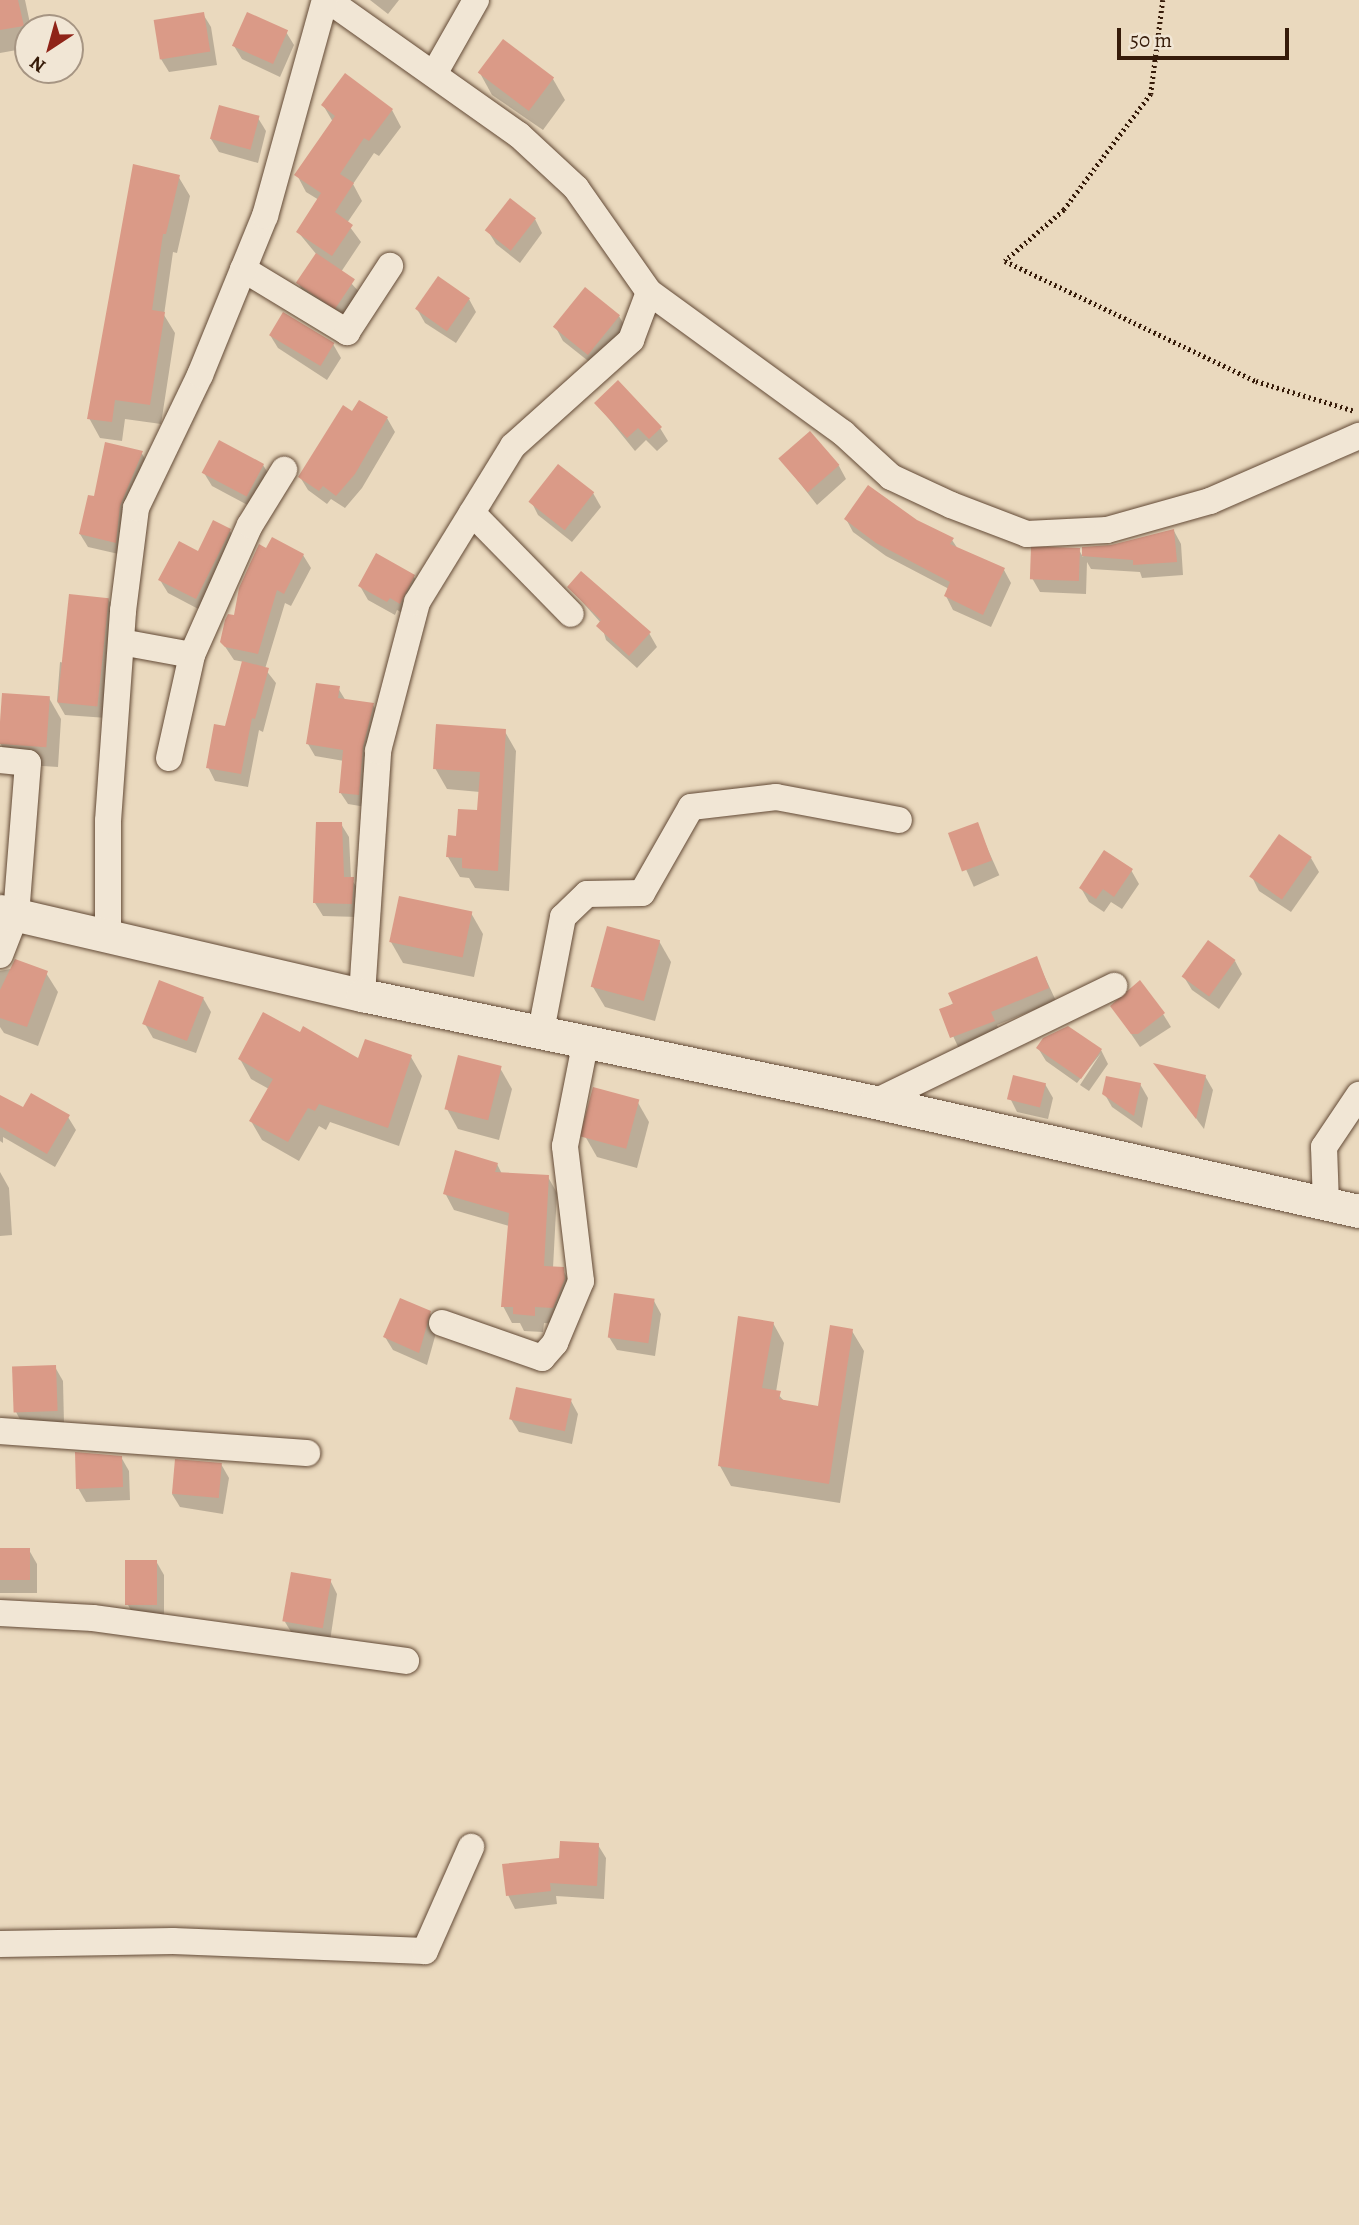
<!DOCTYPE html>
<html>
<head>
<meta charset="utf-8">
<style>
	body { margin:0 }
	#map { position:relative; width:1359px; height:2225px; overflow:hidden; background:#ead9be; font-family:Alegreya,serif }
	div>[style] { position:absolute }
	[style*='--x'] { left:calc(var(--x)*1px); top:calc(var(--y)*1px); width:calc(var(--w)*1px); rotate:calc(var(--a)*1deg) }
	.shadow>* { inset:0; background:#0003; transform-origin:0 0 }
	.building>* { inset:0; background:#da9a87; transform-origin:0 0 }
	.path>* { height:4.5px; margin-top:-2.25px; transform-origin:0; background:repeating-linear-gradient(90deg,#361b09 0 2px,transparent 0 5.5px) }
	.roads { filter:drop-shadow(0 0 2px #634a36) drop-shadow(0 0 2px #634a36) }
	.minor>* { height:26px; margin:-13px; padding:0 13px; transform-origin:13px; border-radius:13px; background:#f1e6d5 }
	.tertiary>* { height:33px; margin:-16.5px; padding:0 16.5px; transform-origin:16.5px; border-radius:16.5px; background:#f1e6d5 }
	span { translate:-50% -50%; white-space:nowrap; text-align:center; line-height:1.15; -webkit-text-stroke:5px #f1e6d5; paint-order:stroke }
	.north { position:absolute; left:14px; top:14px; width:70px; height:70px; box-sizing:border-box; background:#f1e6d5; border:2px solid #a69583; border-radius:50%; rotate:216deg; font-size:19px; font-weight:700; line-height:28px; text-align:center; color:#361b09 }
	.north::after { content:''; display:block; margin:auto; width:24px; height:32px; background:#8f2418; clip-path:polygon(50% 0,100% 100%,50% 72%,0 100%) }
	.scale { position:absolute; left:1117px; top:28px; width:172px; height:32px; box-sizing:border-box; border:4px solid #361b09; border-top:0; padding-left:9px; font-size:21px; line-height:24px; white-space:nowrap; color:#361b09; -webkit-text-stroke:5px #f1e6d5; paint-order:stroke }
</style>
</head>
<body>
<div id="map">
	<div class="shadow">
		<i style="clip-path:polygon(0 0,25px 0,31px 28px,28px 48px,0 53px)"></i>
		<i style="clip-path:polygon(370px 0,399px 0,388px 14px)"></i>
		<i style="clip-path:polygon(203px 14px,211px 27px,217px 65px,169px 72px,161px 59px)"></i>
		<i style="clip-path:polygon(286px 32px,294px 45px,280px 77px,242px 59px,234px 46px)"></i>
		<i style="clip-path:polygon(481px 75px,553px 79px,565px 100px,543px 130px,492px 95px)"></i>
		<i style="clip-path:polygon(323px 105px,392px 110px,401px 127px,379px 156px,374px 153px,353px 184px,362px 201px,347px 223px,361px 242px,341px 272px,361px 294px,344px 319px,306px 296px,298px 283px,317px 255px,298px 232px,319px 200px,306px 192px,297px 175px,333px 122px)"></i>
		<i style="clip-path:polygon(258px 118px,266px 131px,258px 163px,219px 152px,211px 139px)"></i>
		<i style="clip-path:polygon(178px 176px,190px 196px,177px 253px,173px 252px,164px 315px,175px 333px,161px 424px,125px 419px,122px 441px,100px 438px,89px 418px)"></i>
		<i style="clip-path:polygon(535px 219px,542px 233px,520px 263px,496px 244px,488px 231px)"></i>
		<i style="clip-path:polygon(469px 299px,476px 312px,456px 343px,425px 323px,417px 309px)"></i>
		<i style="clip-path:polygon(619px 316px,627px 330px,597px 368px,563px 341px,556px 328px)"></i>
		<i style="clip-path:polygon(270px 335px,333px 344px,341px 358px,327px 380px,278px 348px)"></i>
		<i style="clip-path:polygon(596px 403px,660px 428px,668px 441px,657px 451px,646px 440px,635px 451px)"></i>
		<i style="clip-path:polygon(353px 413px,387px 418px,395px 432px,362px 488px,345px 508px,331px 499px,327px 504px,308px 490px,300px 477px)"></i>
		<i style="clip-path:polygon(141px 452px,149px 466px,123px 555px,88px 547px,80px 534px,95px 498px)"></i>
		<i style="clip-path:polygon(781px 459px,839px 466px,846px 479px,817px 505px)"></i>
		<i style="clip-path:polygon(263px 465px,271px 478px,255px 509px,212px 486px,204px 473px)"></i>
		<i style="clip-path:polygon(593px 493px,601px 507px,572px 542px,538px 515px,531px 501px)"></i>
		<i style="clip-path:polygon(846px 519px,916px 522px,952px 540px,958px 549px,1004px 570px,1011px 583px,991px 627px,953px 610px,946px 596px,949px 589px,886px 556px,853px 532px)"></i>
		<i style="clip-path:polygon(230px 531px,237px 544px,204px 612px,168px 593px,160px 580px)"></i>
		<i style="clip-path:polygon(1174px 531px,1181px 544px,1183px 575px,1142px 578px,1140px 572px,1091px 569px,1087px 562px,1086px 594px,1040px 592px,1032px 578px,1079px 550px,1083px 557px,1084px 549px,1111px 547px)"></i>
		<i style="clip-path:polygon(267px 550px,303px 555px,311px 568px,291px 606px,285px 603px,265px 669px,276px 683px,263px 732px,259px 730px,248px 787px,215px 781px,208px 767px,226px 728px,244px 662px,234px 660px,222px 642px)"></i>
		<i style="clip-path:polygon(414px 577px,422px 590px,408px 616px,397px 610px,395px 615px,368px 600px,360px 586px)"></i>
		<i style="clip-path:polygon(569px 587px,649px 633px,657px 647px,637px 668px,606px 640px,601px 623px)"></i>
		<i style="clip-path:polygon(108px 599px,116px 613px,107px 718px,65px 715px,57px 701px,60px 662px,64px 663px)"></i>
		<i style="clip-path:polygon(338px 688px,346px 701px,373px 705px,380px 717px,366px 807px,348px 804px,340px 792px,344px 761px,315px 756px,308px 744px)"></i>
		<i style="clip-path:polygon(49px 698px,61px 719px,58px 767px,12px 764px,0 743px)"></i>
		<i style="clip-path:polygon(504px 730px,516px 751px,509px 891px,475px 888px,469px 878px,460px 877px,448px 857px,479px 812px,480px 792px,447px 789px,435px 768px)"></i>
		<i style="clip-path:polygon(341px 824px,349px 837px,351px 879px,361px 893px,359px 917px,323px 916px,315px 903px)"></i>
		<i style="left:977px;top:825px;width:55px;height:28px;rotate:66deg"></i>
		<i style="clip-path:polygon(1311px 858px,1319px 872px,1291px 912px,1259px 891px,1252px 877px)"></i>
		<i style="clip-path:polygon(1131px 870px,1139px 884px,1122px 909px,1111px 902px,1104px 912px,1089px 902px,1081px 888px)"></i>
		<i style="clip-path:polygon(471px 913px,483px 934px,474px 977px,403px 963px,391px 942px)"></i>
		<i style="clip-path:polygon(659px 941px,671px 962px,655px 1021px,605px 1007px,593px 987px)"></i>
		<i style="clip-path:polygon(1036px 958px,1056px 1001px,997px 1025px,1001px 1035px,960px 1051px,941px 1010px)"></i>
		<i style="clip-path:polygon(1235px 961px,1242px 974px,1219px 1009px,1192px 990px,1184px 977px)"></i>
		<i style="clip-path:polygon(10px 969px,46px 973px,58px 992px,38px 1046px,4px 1033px,0 1027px,0 971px)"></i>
		<i style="clip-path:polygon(203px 998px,211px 1012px,196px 1053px,153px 1038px,145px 1024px)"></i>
		<i style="clip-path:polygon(1112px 1006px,1163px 1014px,1171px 1027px,1140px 1047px)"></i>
		<i style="clip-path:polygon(300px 1034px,359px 1061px,411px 1057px,422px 1076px,399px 1146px,330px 1122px,326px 1130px,319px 1126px,299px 1161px,262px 1140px,251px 1121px,269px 1089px,251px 1079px,240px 1059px)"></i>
		<i style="clip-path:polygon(1038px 1048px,1101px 1050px,1108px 1064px,1089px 1091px,1080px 1085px,1101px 1053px,1077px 1083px,1046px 1061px)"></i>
		<i style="clip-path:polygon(1157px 1066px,1205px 1076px,1213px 1090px,1204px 1129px)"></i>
		<i style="clip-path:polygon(500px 1068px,512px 1089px,499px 1140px,458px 1129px,447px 1109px)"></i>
		<i style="clip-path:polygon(1045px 1084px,1053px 1098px,1048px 1119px,1017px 1112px,1010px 1098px)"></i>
		<i style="clip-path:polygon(1140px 1084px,1148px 1098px,1142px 1128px,1112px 1107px,1104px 1093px)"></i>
		<i style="clip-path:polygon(0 1097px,23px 1110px,68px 1117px,76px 1130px,55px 1167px,3px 1137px,3px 1143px,0 1141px)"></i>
		<i style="clip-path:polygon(637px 1101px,649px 1122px,637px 1168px,597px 1157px,585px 1136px)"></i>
		<i style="clip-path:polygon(497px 1164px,502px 1174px,548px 1177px,557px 1193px,553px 1268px,562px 1269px,572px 1285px,562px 1324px,544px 1323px,543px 1332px,524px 1331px,520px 1323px,512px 1323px,503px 1306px,509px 1226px,454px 1210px,445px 1193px)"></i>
		<i style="clip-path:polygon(0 1172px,9px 1188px,12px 1235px,0 1236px)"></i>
		<i style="clip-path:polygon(654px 1301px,661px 1314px,655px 1356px,617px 1350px,609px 1337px)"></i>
		<i style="clip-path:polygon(430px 1313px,438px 1326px,427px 1365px,393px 1350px,385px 1337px)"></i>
		<i style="clip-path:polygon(773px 1323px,784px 1343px,776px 1392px,785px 1402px,819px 1408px,852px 1331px,864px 1351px,840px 1503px,731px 1486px,720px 1466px)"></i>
		<i style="clip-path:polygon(55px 1367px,63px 1381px,64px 1424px,23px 1425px,16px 1412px)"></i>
		<i style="clip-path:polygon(571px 1401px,578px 1414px,572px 1444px,519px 1432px,511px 1419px)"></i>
		<i style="clip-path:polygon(121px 1457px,129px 1471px,130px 1500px,86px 1502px,78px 1488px)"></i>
		<i style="clip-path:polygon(221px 1464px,229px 1478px,223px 1514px,180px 1507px,172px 1494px)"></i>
		<i style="clip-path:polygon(0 1550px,29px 1550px,37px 1564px,37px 1593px,0 1593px)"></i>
		<i style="clip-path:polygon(156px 1561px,164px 1575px,164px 1618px,135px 1618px,128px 1605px)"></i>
		<i style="clip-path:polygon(330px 1580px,337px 1594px,330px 1641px,293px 1635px,285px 1622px)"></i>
		<i style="clip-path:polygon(598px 1845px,606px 1858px,604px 1899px,556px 1896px,557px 1904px,515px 1909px,508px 1895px,561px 1859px)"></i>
	</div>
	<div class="building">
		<i style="clip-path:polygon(0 0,18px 0,24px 26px,0 30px)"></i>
		<i style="left:204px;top:12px;width:40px;height:51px;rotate:81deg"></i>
		<i style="left:247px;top:12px;width:45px;height:37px;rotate:24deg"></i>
		<i style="left:503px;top:39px;width:64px;height:42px;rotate:37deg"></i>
		<i style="clip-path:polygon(345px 73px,393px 109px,369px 141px,364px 138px,340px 174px,354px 183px,335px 212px,353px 225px,332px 256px,296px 232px,321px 193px,294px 175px,335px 116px,321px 105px)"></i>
		<i style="left:219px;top:105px;width:42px;height:35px;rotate:15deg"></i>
		<i style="clip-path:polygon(133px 164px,180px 175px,166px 234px,163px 234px,152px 310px,165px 312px,150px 405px,115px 400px,112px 422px,87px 419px)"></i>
		<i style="left:510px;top:198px;width:33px;height:41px;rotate:38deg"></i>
		<i style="left:316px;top:253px;width:47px;height:36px;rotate:34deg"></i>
		<i style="left:438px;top:276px;width:39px;height:40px;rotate:35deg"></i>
		<i style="left:585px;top:287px;width:45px;height:51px;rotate:39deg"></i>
		<i style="left:283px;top:312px;width:60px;height:27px;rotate:31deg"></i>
		<i style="clip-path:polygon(618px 380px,662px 427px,649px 439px,638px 428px,627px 438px,594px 403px)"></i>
		<i style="clip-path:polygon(359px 400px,388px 417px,355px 474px,336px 496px,323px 486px,319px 491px,298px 477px,343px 405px,352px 411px)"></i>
		<i style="left:810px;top:431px;width:45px;height:42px;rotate:49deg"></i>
		<i style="left:219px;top:440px;width:51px;height:37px;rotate:28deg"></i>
		<i style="clip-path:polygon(105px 442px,143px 451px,120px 506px,116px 543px,79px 534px,88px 495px,94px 496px)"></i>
		<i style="left:558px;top:464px;width:46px;height:48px;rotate:38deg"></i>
		<i style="clip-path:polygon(868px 485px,917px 520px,954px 538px,950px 544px,1005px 568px,983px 615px,944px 596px,950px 582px,876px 543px,844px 519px)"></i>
		<i style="clip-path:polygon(213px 520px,231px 529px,196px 599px,158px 580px,179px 541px,198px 551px)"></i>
		<i style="clip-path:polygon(1174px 529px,1177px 562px,1133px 565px,1133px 560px,1082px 556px,1082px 547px,1111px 545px)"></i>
		<i style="clip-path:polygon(272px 537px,304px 554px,284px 594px,277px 590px,258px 654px,225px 647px,220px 642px,225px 620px,228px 614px,234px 615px,239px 588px,259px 544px,266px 548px)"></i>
		<i style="left:1080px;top:548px;width:33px;height:49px;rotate:92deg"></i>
		<i style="clip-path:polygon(376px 553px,415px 575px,400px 604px,390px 598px,387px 602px,358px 586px)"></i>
		<i style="clip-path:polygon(581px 571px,651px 632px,629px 656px,596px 626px,601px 620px,567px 587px)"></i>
		<i style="left:69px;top:594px;width:40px;height:109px;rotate:6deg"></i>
		<i style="clip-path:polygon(242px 661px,269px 668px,255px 719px,252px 718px,241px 774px,206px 768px,214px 724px,225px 726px)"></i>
		<i style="clip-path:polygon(316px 683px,340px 686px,338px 698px,374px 703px,363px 747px,359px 795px,339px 793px,343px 750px,306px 744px)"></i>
		<i style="left:2px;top:693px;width:48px;height:51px;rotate:4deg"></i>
		<i style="clip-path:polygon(436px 724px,506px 729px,498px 871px,462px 868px,462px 858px,446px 857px,448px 835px,456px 836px,458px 809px,477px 810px,480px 772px,433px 769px)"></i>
		<i style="clip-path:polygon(316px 822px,342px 822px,344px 877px,354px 877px,352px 904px,313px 903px)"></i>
		<i style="left:978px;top:822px;width:41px;height:32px;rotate:70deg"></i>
		<i style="left:1279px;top:834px;width:40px;height:52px;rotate:35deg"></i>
		<i style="clip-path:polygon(1104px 850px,1133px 869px,1114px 897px,1103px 889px,1096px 899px,1079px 888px)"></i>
		<i style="left:399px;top:896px;width:75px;height:47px;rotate:12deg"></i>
		<i style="left:607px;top:926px;width:55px;height:63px;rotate:15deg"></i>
		<i style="left:1208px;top:940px;width:34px;height:45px;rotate:36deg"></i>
		<i style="clip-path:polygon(1037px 956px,1049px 988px,991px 1012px,995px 1021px,950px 1038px,939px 1009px,953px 1004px,948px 993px)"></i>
		<i style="clip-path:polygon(15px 959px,48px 971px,27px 1027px,0 1018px,0 990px)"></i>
		<i style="left:159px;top:980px;width:48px;height:47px;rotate:21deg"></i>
		<i style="clip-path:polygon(1140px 980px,1165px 1013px,1138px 1034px,1131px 1034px,1110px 1006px)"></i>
		<i style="clip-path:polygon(263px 1012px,300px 1032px,303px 1026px,358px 1058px,365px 1039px,412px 1055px,388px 1128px,319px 1104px,315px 1111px,308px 1108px,288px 1142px,249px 1121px,273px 1079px,238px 1059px)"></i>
		<i style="clip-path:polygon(1068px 1026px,1102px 1049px,1081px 1079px,1036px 1048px,1043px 1038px)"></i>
		<i style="left:458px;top:1055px;width:45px;height:56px;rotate:14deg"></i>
		<i style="clip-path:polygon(1153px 1063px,1206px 1075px,1196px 1119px)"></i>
		<i style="left:1013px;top:1075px;width:34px;height:25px;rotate:14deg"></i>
		<i style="clip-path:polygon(1106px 1076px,1141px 1083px,1134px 1116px,1102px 1094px)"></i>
		<i style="left:593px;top:1087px;width:48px;height:51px;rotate:15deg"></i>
		<i style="clip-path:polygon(31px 1093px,70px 1115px,47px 1154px,0 1127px,0 1095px,23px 1107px)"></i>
		<i style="clip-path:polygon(455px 1150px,498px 1163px,495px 1172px,549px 1175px,544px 1266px,564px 1267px,565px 1279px,553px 1308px,535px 1307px,535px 1316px,513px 1314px,513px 1307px,501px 1307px,509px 1213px,443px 1194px)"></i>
		<i style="left:614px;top:1293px;width:41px;height:45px;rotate:8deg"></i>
		<i style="clip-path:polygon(400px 1298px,431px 1311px,419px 1353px,383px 1337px)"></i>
		<i style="clip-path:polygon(738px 1316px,774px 1322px,762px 1388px,781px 1391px,779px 1399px,818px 1406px,830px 1325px,853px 1329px,829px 1484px,718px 1466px)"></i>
		<i style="left:56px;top:1365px;width:46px;height:44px;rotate:88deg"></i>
		<i style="left:516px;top:1387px;width:57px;height:33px;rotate:12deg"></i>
		<i style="clip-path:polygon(75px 1452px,122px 1456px,123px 1487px,76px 1489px)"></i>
		<i style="left:175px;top:1459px;width:47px;height:35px;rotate:5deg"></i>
		<i style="left:0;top:1548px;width:30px;height:32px"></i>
		<i style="left:125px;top:1560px;width:32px;height:45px"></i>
		<i style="left:291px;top:1572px;width:41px;height:50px;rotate:10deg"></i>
		<i style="clip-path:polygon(560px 1841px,599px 1843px,597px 1886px,550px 1883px,551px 1891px,506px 1896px,502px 1864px,559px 1858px)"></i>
	</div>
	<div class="path">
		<i style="--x:1163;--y:0;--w:95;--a:97.3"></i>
		<i style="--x:1151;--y:94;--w:145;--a:126.9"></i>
		<i style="--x:1064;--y:210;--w:78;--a:139.2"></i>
		<i style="--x:1005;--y:261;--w:278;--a:25.6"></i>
		<i style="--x:1256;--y:381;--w:103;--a:16.9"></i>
	</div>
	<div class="roads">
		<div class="minor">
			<i style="--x:328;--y:0;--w:234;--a:35.3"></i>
			<i style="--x:519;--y:135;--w:78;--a:42.9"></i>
			<i style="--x:576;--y:188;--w:127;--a:54.9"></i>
			<i style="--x:649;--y:292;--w:240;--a:36"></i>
			<i style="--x:843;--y:433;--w:65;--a:42.5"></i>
			<i style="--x:891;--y:477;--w:66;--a:25"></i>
			<i style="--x:951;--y:505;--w:81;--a:20.9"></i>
			<i style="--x:1027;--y:534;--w:80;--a:-2.9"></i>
			<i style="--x:1107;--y:530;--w:107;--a:-15.7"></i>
			<i style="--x:1210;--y:501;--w:163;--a:-23.6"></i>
			<i style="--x:434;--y:74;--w:85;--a:-60.4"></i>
			<i style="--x:243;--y:269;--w:122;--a:31.2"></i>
			<i style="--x:347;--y:332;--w:79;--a:-56.9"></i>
			<i style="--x:472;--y:513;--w:141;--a:45.6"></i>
			<i style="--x:121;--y:642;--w:72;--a:10.4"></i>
			<i style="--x:192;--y:655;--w:142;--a:-66"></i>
			<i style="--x:250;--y:525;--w:65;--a:-58.3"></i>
			<i style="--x:169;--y:758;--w:106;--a:-77.4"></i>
			<i style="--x:0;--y:760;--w:28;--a:6"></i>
			<i style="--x:28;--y:763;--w:151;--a:94.5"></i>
			<i style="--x:16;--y:914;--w:44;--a:111.3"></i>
			<i style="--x:108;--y:935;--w:114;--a:-90"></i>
			<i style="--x:108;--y:821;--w:211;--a:-85.9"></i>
			<i style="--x:123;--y:611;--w:104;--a:-82.8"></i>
			<i style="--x:136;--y:508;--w:148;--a:-64.3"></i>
			<i style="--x:200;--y:375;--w:172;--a:-67.8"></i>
			<i style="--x:265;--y:216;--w:224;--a:-74.5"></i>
			<i style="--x:362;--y:995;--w:245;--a:-86.2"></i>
			<i style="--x:378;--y:751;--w:154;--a:-75.3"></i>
			<i style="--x:417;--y:602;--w:183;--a:-58.4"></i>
			<i style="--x:513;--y:446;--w:159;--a:-41.9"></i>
			<i style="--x:631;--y:340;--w:51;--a:-69.4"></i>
			<i style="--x:541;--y:1031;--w:116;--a:-79.1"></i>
			<i style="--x:563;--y:917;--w:33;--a:-44"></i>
			<i style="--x:587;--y:894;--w:55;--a:-1"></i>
			<i style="--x:642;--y:893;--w:99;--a:-60.3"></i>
			<i style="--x:691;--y:807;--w:86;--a:-6.7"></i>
			<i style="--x:776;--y:797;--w:125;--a:10.6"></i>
			<i style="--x:875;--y:1102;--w:266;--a:-25.9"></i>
			<i style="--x:1326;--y:1204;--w:57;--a:-92"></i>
			<i style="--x:1324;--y:1147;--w:63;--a:-56.1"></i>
			<i style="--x:442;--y:1323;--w:106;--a:19.3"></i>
			<i style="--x:542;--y:1358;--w:20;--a:-49"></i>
			<i style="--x:555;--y:1343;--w:67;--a:-67.2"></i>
			<i style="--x:581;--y:1281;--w:136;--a:-96.8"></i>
			<i style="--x:565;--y:1146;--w:108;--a:-78.8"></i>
			<i style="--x:0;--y:1431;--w:308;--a:4.1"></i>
			<i style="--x:0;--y:1613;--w:93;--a:3.1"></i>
			<i style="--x:93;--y:1618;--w:316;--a:7.8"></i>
			<i style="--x:0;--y:1944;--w:173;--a:-1"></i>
			<i style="--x:173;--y:1941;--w:252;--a:2.3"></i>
			<i style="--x:425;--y:1951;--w:114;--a:-66.1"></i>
		</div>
		<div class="tertiary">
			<i style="--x:0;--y:911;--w:372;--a:13.1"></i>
			<i style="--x:362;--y:995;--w:524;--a:11.78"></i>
			<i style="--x:875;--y:1102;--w:496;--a:12.7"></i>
		</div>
	</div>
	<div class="north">N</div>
	<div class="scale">50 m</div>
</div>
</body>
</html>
